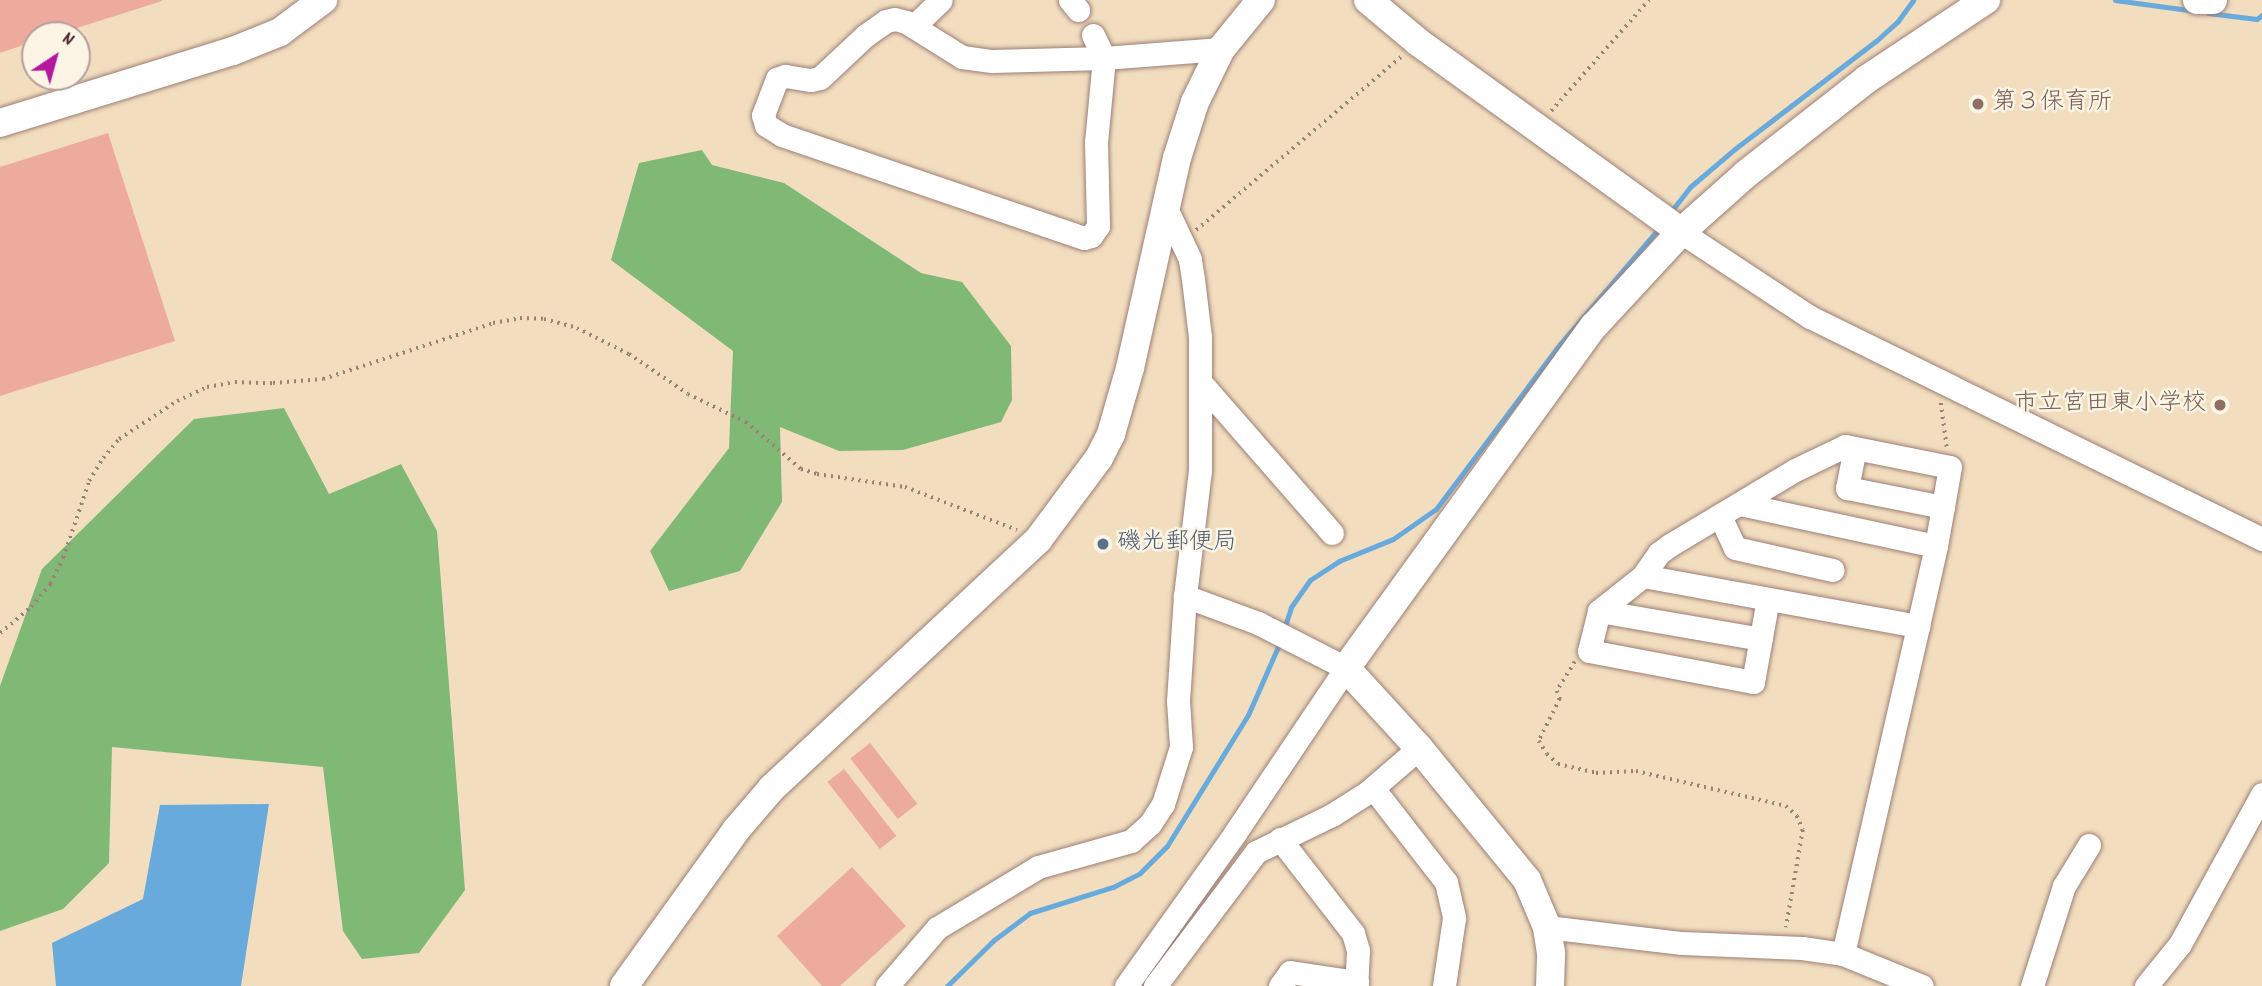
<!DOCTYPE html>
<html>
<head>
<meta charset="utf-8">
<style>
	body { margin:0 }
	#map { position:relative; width:2262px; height:986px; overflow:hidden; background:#f2debf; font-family:Dekko,"Klee One",sans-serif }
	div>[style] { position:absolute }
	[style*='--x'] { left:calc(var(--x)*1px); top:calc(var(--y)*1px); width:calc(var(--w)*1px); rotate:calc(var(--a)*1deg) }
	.forest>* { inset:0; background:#80b876 }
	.water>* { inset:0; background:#68aadc }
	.stream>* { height:5px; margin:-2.5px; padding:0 2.5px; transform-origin:2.5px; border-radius:2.5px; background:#68aadc }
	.building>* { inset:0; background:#edab9d; transform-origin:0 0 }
	.path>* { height:3.5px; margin-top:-1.75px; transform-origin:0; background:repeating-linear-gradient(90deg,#9e7e75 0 2px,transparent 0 7px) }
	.roads { filter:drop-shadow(0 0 2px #9e7e75) drop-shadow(0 0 2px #9e7e75) }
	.minor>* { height:23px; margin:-11.5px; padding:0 11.5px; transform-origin:11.5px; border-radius:11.5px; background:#fff }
	.tertiary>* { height:28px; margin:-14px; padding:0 14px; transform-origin:14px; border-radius:14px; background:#fff }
	.dots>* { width:19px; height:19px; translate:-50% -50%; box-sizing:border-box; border:4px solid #fcf5e5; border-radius:50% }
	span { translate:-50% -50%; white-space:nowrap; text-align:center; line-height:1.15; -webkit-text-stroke:5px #fcf5e5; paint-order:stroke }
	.education-label { font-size:24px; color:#785e54 }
	.left { translate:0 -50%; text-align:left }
	.right { translate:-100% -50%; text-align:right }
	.service-label { font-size:24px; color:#4e5e75 }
	.north { position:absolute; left:21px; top:21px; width:70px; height:70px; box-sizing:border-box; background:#fcf5e5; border:2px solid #b59f9b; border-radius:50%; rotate:36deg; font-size:19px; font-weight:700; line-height:28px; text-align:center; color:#4a1f2b }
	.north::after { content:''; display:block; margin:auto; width:24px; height:32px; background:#b5179e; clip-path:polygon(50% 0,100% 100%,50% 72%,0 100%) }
</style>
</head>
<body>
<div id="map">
	<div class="forest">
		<i style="clip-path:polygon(702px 150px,712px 165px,784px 183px,921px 273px,962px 282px,1011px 346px,1012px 400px,1001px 422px,903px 450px,839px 451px,780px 427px,782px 502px,740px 571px,669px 591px,650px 551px,729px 448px,733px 351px,611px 260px,639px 163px)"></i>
		<i style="clip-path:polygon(284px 408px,329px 494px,401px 464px,437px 531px,465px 890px,419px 953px,362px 959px,343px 931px,323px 767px,112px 747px,109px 863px,63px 909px,0 931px,0 686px,42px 569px,194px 419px)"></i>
	</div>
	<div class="water">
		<i style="clip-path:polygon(269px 804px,241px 986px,56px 986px,52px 943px,143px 899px,160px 805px)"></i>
	</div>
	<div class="stream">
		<i style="--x:2115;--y:0;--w:81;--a:7.8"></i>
		<i style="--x:2208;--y:13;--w:49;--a:7"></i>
		<i style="--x:2257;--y:19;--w:6;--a:-39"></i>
		<i style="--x:1669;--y:214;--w:34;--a:-52"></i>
		<i style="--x:1690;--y:187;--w:60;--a:-40.3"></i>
		<i style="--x:1736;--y:148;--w:176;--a:-37.4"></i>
		<i style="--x:1876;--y:41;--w:30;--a:-42"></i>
		<i style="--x:1898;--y:21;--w:26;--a:-54"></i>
		<i style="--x:1284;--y:629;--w:23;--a:-72"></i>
		<i style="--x:1291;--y:607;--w:33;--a:-55"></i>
		<i style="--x:1310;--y:580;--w:35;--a:-33"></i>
		<i style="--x:1339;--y:561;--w:58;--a:-22.2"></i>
		<i style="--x:1393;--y:539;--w:52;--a:-34.9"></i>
		<i style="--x:1436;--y:509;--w:206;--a:-53.1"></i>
		<i style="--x:1560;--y:344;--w:153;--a:-49.5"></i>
		<i style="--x:947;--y:986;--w:66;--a:-44.4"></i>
		<i style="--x:994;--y:940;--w:45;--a:-36.9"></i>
		<i style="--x:1030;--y:913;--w:87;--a:-17.4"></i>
		<i style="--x:1113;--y:887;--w:30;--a:-27"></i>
		<i style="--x:1140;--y:873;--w:38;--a:-45"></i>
		<i style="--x:1167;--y:846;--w:154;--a:-58.3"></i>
		<i style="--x:1248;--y:715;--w:80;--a:-66.3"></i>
	</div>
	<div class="building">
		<i style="clip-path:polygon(0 0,162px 0,162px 1px,55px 35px,35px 35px,35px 41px,0 53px)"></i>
		<i style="clip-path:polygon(108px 133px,175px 341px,0 396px,0 167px)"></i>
		<i style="left:870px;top:743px;width:77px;height:25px;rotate:52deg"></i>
		<i style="left:844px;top:769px;width:85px;height:21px;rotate:52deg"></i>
		<i style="clip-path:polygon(852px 867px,906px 926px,840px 986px,822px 986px,777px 936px)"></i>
	</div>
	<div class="path">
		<i style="--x:1551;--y:111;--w:148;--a:-48.6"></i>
		<i style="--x:1196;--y:230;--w:270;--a:-40.2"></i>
		<i style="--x:1941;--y:403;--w:45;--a:82.4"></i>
		<i style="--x:0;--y:633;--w:40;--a:-40"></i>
		<i style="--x:31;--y:607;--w:30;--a:-50"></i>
		<i style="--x:50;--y:584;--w:29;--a:-63"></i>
		<i style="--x:63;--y:558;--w:81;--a:-71.3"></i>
		<i style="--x:89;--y:481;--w:27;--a:-59"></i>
		<i style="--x:103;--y:458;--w:25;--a:-50"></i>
		<i style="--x:119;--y:439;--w:69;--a:-33.2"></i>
		<i style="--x:177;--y:401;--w:33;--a:-25"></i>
		<i style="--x:207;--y:387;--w:28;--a:-10"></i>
		<i style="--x:235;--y:382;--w:38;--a:2"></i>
		<i style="--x:273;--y:383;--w:50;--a:-4.6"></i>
		<i style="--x:323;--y:379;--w:179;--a:-18.2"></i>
		<i style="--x:493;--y:323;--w:27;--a:-10"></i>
		<i style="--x:520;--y:318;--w:24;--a:2"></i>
		<i style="--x:544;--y:319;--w:34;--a:15"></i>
		<i style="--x:577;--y:328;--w:58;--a:26.6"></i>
		<i style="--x:629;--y:354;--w:71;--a:34.1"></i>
		<i style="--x:688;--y:394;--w:64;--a:25.8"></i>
		<i style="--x:746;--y:422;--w:72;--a:40.5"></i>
		<i style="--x:801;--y:469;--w:17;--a:17"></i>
		<i style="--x:817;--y:474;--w:89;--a:8.4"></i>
		<i style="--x:905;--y:487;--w:120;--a:21"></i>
		<i style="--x:1575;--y:662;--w:34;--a:122"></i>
		<i style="--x:1557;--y:691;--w:9;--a:69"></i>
		<i style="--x:1560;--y:699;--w:47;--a:116.6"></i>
		<i style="--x:1539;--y:741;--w:15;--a:58"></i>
		<i style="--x:1547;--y:754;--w:15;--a:42"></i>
		<i style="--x:1558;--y:764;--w:39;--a:13"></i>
		<i style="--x:1596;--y:773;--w:40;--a:-2.9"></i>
		<i style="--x:1636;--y:771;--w:154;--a:13.1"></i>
		<i style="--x:1786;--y:806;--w:15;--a:42"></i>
		<i style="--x:1797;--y:816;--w:15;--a:67"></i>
		<i style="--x:1803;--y:830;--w:99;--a:99.8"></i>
	</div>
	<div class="roads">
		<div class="minor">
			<i style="--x:1070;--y:0;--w:13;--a:51"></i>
			<i style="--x:914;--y:26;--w:37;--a:-44"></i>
			<i style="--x:1093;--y:35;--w:25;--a:64"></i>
			<i style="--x:1104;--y:58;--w:84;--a:95.4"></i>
			<i style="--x:1096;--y:142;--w:84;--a:88.6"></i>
			<i style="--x:1098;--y:226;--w:12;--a:125"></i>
			<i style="--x:1091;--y:236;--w:7;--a:164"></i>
			<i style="--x:1084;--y:238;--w:319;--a:-161.2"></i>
			<i style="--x:782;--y:135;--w:19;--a:-148"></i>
			<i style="--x:766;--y:125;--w:10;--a:-107"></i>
			<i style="--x:763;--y:115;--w:39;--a:-69"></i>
			<i style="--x:777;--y:79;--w:9;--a:-21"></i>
			<i style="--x:785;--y:76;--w:26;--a:9"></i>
			<i style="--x:811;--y:80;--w:9;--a:-13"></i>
			<i style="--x:820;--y:78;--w:63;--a:-43.1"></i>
			<i style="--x:866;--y:35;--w:24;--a:-35"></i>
			<i style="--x:886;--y:21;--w:9;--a:-13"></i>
			<i style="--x:895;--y:19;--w:11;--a:15"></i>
			<i style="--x:906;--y:22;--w:66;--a:32"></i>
			<i style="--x:962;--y:57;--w:30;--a:8"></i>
			<i style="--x:992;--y:61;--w:112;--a:-1.5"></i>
			<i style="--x:1104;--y:58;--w:117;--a:-4.4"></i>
			<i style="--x:1681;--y:232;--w:154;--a:33.4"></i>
			<i style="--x:1810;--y:317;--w:504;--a:26.16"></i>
			<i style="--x:1201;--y:383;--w:199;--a:48.9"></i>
			<i style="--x:1855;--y:448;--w:41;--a:101.3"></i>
			<i style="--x:1847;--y:488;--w:98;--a:11.2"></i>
			<i style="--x:1740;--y:504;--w:200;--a:12.1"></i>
			<i style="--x:1720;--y:516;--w:35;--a:65"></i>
			<i style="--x:1735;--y:548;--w:100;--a:12.7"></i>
			<i style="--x:1643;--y:576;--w:56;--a:141.5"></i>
			<i style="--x:1599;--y:611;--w:41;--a:104"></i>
			<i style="--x:1589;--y:651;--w:167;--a:10.7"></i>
			<i style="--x:1753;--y:682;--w:84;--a:-79.8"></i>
			<i style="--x:1599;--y:611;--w:164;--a:9.8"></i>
			<i style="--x:1373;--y:788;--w:119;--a:52.2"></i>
			<i style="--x:1446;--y:882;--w:37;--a:77"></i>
			<i style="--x:1454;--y:918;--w:69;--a:98.4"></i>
			<i style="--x:1280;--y:839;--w:119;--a:52.2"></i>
			<i style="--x:1353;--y:933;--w:19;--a:74"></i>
			<i style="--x:1358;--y:951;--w:35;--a:93"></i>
			<i style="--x:1547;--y:927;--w:136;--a:6.8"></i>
			<i style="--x:1682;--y:943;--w:120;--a:2.4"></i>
			<i style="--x:1802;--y:948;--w:41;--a:8.3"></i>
			<i style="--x:1843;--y:954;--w:85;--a:22.1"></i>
			<i style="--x:1843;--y:954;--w:336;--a:-77.1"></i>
			<i style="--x:1918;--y:626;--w:82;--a:-77.3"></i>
			<i style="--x:1936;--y:546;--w:80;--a:-80"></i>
			<i style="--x:1950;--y:467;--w:107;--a:-168.7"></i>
			<i style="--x:1845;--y:446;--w:55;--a:154.4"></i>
			<i style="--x:1795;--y:470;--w:146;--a:149"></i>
			<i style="--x:1670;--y:545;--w:14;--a:144"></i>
			<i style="--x:1659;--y:553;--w:28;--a:125"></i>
			<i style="--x:1643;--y:576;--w:280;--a:10.3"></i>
			<i style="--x:887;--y:986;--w:77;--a:-49.2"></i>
			<i style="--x:937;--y:928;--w:118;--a:-31.1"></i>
			<i style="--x:1038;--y:867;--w:97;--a:-15.6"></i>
			<i style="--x:1131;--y:841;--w:25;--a:-42"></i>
			<i style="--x:1150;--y:824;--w:24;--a:-57"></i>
			<i style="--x:1163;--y:804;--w:60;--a:-72.5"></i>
			<i style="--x:1181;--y:747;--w:46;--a:-93.7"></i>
			<i style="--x:1178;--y:701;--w:105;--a:-86.2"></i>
			<i style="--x:1185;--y:596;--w:126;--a:-83.2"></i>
			<i style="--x:1200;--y:471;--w:134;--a:-90"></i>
			<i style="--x:1200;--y:337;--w:58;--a:-96.9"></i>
			<i style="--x:1193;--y:279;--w:20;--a:-99"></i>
			<i style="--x:1190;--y:259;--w:56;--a:-115.2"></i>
			<i style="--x:1126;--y:986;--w:188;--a:-54.5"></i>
			<i style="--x:1235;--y:833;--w:199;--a:-56.1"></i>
			<i style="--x:1346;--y:668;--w:99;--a:-152.9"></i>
			<i style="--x:1258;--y:623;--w:78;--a:-159.7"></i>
			<i style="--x:1155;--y:986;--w:168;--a:-53"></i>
			<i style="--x:1256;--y:852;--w:85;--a:-26"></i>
			<i style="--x:1332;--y:815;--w:43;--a:-32.6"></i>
			<i style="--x:1368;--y:792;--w:67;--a:-40.8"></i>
			<i style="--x:1280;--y:986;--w:17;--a:-54"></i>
			<i style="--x:1290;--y:972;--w:68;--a:8.5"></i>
			<i style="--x:2032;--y:986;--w:105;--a:-72.3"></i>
			<i style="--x:2064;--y:886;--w:48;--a:-58.6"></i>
			<i style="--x:2146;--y:986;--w:54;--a:-51"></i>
			<i style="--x:2180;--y:944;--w:171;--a:-61.3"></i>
		</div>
		<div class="tertiary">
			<i style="--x:1368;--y:0;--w:65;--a:40"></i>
			<i style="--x:1418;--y:42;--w:324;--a:35.8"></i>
			<i style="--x:2197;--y:0;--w:16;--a:0"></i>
			<i style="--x:0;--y:123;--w:244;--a:-17.2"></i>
			<i style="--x:233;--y:51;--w:51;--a:-22"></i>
			<i style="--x:280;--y:32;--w:54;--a:-36.7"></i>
			<i style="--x:624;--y:986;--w:192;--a:-54.3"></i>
			<i style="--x:736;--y:830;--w:55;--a:-49.4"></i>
			<i style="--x:772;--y:788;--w:364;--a:-43"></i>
			<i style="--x:1038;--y:540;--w:102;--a:-53.4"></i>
			<i style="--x:1099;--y:458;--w:27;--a:-63"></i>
			<i style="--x:1111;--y:434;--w:69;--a:-73.9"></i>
			<i style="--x:1130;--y:368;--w:215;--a:-77.4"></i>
			<i style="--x:1177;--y:158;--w:59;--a:-72.2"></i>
			<i style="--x:1195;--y:102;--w:59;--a:-63.9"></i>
			<i style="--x:1221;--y:49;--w:63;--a:-50.8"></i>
			<i style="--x:1550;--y:986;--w:33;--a:-88"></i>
			<i style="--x:1551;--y:953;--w:26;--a:-99"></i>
			<i style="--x:1547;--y:927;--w:51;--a:-113.1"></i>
			<i style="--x:1527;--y:880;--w:171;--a:-129.3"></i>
			<i style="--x:1419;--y:748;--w:108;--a:-132.4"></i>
			<i style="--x:1346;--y:668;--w:422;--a:-54.1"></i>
			<i style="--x:1594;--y:326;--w:128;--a:-47.2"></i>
			<i style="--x:1681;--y:232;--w:87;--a:-41.7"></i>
			<i style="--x:1746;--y:174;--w:154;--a:-38.1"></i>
			<i style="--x:1867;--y:79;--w:143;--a:-33.6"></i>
		</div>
	</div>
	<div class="dots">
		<i style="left:1978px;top:104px;background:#8d6e63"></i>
		<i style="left:2220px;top:405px;background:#8d6e63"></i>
		<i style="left:1103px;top:544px;background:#5c6f8a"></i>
	</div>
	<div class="education-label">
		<span class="left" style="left:1992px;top:104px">第３保育所</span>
		<span class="right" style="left:2206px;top:405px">市立宮田東小学校</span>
	</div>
	<div class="service-label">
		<span class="left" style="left:1117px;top:544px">磯光郵便局</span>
	</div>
	<div class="north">N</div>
</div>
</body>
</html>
